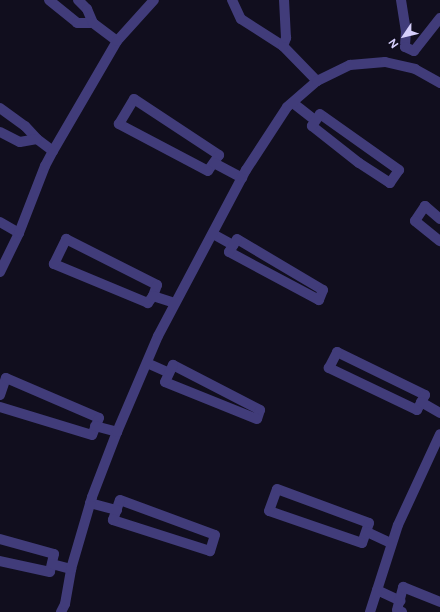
<!DOCTYPE html>
<html>
<head>
<meta charset="utf-8">
<style>
	body { margin:0 }
	#map { position:relative; width:440px; height:612px; overflow:hidden; background:#110e1e; font-family:Figtree,sans-serif }
	div>[style] { position:absolute }
	[style*='--x'] { left:calc(var(--x)*1px); top:calc(var(--y)*1px); width:calc(var(--w)*1px); rotate:calc(var(--a)*1deg) }
	.minor>* { height:10px; margin:-5px; padding:0 5px; transform-origin:5px; border-radius:5px; background:#413c7a }
	span { translate:-50% -50%; white-space:nowrap; text-align:center; line-height:1.15; -webkit-text-stroke:3.5px #110e1e; paint-order:stroke }
	.north { position:absolute; left:384px; top:16px; width:40px; height:40px; -webkit-text-stroke:3px #110e1e; paint-order:stroke; rotate:235deg; font-size:11px; font-weight:700; line-height:16px; text-align:center; color:#d6cffb }
	.north::after { content:''; display:block; margin:auto; width:14px; height:18px; background:#d6cffb; clip-path:polygon(50% 0,100% 100%,50% 72%,0 100%) }
</style>
</head>
<body>
<div id="map">
	<div class="minor">
		<i style="--x:49;--y:0;--w:36;--a:39"></i>
		<i style="--x:77;--y:23;--w:16;--a:0"></i>
		<i style="--x:78;--y:0;--w:13;--a:45"></i>
		<i style="--x:87;--y:9;--w:15;--a:67"></i>
		<i style="--x:93;--y:23;--w:30;--a:37"></i>
		<i style="--x:232;--y:0;--w:21;--a:65"></i>
		<i style="--x:241;--y:19;--w:50;--a:32.7"></i>
		<i style="--x:283;--y:46;--w:49;--a:45.8"></i>
		<i style="--x:401;--y:0;--w:31;--a:81"></i>
		<i style="--x:406;--y:31;--w:16;--a:94"></i>
		<i style="--x:405;--y:47;--w:10;--a:24"></i>
		<i style="--x:414;--y:51;--w:42;--a:-51.8"></i>
		<i style="--x:283;--y:46;--w:9;--a:-69"></i>
		<i style="--x:286;--y:38;--w:38;--a:-93"></i>
		<i style="--x:134;--y:99;--w:102;--a:33.4"></i>
		<i style="--x:219;--y:155;--w:19;--a:125"></i>
		<i style="--x:208;--y:171;--w:101;--a:-152.2"></i>
		<i style="--x:119;--y:124;--w:29;--a:-59"></i>
		<i style="--x:293;--y:103;--w:28;--a:38"></i>
		<i style="--x:0;--y:108;--w:31;--a:36"></i>
		<i style="--x:25;--y:126;--w:18;--a:47"></i>
		<i style="--x:37;--y:139;--w:20;--a:37"></i>
		<i style="--x:320;--y:114;--w:97;--a:35.3"></i>
		<i style="--x:399;--y:170;--w:16;--a:125"></i>
		<i style="--x:390;--y:183;--w:37;--a:-147"></i>
		<i style="--x:359;--y:163;--w:60;--a:-141.8"></i>
		<i style="--x:312;--y:126;--w:14;--a:-56"></i>
		<i style="--x:0;--y:132;--w:22;--a:27"></i>
		<i style="--x:20;--y:142;--w:17;--a:-10"></i>
		<i style="--x:214;--y:163;--w:32;--a:28"></i>
		<i style="--x:440;--y:219;--w:20;--a:-139"></i>
		<i style="--x:425;--y:206;--w:18;--a:124"></i>
		<i style="--x:415;--y:221;--w:32;--a:39"></i>
		<i style="--x:0;--y:222;--w:22;--a:30"></i>
		<i style="--x:213;--y:234;--w:23;--a:29"></i>
		<i style="--x:66;--y:239;--w:102;--a:26.8"></i>
		<i style="--x:157;--y:285;--w:12;--a:110"></i>
		<i style="--x:153;--y:296;--w:9;--a:126"></i>
		<i style="--x:148;--y:303;--w:102;--a:-157.5"></i>
		<i style="--x:54;--y:264;--w:28;--a:-64"></i>
		<i style="--x:237;--y:239;--w:100;--a:30.7"></i>
		<i style="--x:323;--y:290;--w:11;--a:112"></i>
		<i style="--x:319;--y:300;--w:102;--a:-151.9"></i>
		<i style="--x:229;--y:252;--w:15;--a:-58"></i>
		<i style="--x:0;--y:272;--w:43;--a:-64"></i>
		<i style="--x:19;--y:233;--w:72;--a:-68.8"></i>
		<i style="--x:45;--y:166;--w:17;--a:-62"></i>
		<i style="--x:53;--y:151;--w:127;--a:-59.8"></i>
		<i style="--x:117;--y:41;--w:55;--a:-47.9"></i>
		<i style="--x:153;--y:296;--w:22;--a:18"></i>
		<i style="--x:337;--y:352;--w:98;--a:26"></i>
		<i style="--x:425;--y:395;--w:17;--a:118"></i>
		<i style="--x:417;--y:410;--w:98;--a:-154.5"></i>
		<i style="--x:329;--y:368;--w:18;--a:-63"></i>
		<i style="--x:147;--y:363;--w:24;--a:24"></i>
		<i style="--x:173;--y:365;--w:98;--a:27.3"></i>
		<i style="--x:260;--y:410;--w:9;--a:108"></i>
		<i style="--x:257;--y:419;--w:99;--a:-158.1"></i>
		<i style="--x:165;--y:382;--w:19;--a:-65"></i>
		<i style="--x:0;--y:395;--w:18;--a:-71"></i>
		<i style="--x:6;--y:378;--w:101;--a:23.3"></i>
		<i style="--x:99;--y:418;--w:18;--a:112"></i>
		<i style="--x:92;--y:435;--w:96;--a:-163.1"></i>
		<i style="--x:421;--y:402;--w:22;--a:30"></i>
		<i style="--x:95;--y:426;--w:23;--a:15"></i>
		<i style="--x:277;--y:489;--w:98;--a:20.3"></i>
		<i style="--x:369;--y:523;--w:21;--a:109"></i>
		<i style="--x:362;--y:543;--w:98;--a:-161"></i>
		<i style="--x:269;--y:511;--w:23;--a:-70"></i>
		<i style="--x:120;--y:500;--w:101;--a:20.2"></i>
		<i style="--x:215;--y:535;--w:17;--a:107"></i>
		<i style="--x:210;--y:551;--w:102;--a:-162.3"></i>
		<i style="--x:113;--y:520;--w:21;--a:-71"></i>
		<i style="--x:90;--y:503;--w:28;--a:15"></i>
		<i style="--x:367;--y:532;--w:26;--a:25"></i>
		<i style="--x:0;--y:539;--w:56;--a:15.5"></i>
		<i style="--x:54;--y:554;--w:18;--a:103"></i>
		<i style="--x:50;--y:572;--w:51;--a:-167.6"></i>
		<i style="--x:52;--y:564;--w:20;--a:15"></i>
		<i style="--x:377;--y:590;--w:26;--a:25"></i>
		<i style="--x:61;--y:612;--w:9;--a:-63"></i>
		<i style="--x:65;--y:604;--w:36;--a:-80"></i>
		<i style="--x:71;--y:569;--w:75;--a:-73.7"></i>
		<i style="--x:92;--y:497;--w:70;--a:-69"></i>
		<i style="--x:117;--y:432;--w:104;--a:-66.9"></i>
		<i style="--x:158;--y:336;--w:188;--a:-62.1"></i>
		<i style="--x:246;--y:170;--w:75;--a:-56.9"></i>
		<i style="--x:287;--y:107;--w:40;--a:-41"></i>
		<i style="--x:317;--y:81;--w:37;--a:-26"></i>
		<i style="--x:350;--y:65;--w:35;--a:-5"></i>
		<i style="--x:385;--y:62;--w:31;--a:13"></i>
		<i style="--x:415;--y:69;--w:29;--a:29"></i>
		<i style="--x:370;--y:612;--w:91;--a:-72.2"></i>
		<i style="--x:398;--y:525;--w:100;--a:-65.2"></i>
		<i style="--x:402;--y:612;--w:5;--a:-158"></i>
		<i style="--x:397;--y:610;--w:24;--a:-75"></i>
		<i style="--x:403;--y:587;--w:40;--a:22"></i>
	</div>
	<div class="north">N</div>
</div>
</body>
</html>
